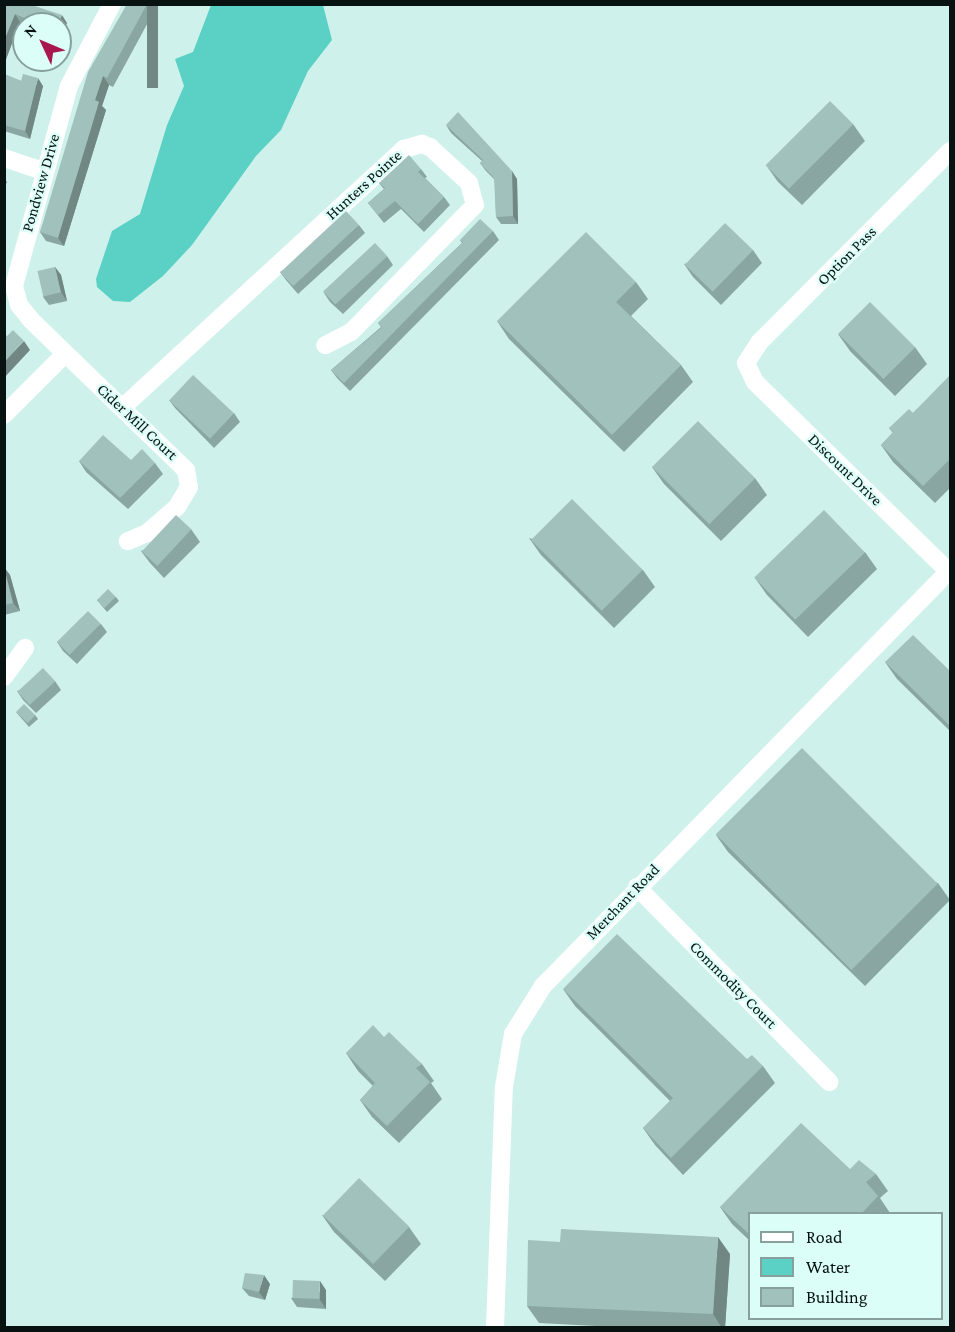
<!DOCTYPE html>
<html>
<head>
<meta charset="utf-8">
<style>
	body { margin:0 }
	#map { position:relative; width:955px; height:1332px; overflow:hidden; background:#cff1ec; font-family:"Crimson Pro",serif }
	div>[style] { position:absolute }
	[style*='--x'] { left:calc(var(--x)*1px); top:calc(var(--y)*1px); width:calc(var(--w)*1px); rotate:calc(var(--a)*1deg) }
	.water>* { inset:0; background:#5bd1c5 }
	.minor>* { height:18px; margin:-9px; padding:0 9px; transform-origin:9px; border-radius:9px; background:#fff }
	.wall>* { inset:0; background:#8aa6a2 }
	.shaded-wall>* { inset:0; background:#718784; transform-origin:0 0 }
	.building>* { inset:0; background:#a1c1bc; transform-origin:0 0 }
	span { translate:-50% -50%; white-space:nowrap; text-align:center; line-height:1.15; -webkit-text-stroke:4.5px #dcfef9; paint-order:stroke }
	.street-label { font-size:16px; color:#071211 }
	.frame { position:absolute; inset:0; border:6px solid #071211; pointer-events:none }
	.legend { position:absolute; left:748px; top:1212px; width:195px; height:108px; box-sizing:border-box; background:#dcfef9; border:2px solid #87a09c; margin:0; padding:8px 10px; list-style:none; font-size:18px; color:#071211 }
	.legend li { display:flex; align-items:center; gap:12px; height:30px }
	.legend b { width:30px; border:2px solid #87a09c }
	.north { position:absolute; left:12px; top:12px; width:60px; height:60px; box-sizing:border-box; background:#dcfef9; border:2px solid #87a09c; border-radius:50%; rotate:314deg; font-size:16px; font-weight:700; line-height:24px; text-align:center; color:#071211 }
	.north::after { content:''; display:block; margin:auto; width:21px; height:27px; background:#a9174f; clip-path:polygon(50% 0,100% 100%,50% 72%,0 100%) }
</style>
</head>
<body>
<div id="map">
	<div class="water">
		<i style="clip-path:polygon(211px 5px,323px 5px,332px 40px,308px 71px,281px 130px,256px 156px,192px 245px,163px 276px,130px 302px,113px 301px,97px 287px,96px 279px,112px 231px,140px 214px,167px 125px,184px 86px,175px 59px,193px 52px)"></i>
	</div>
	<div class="minor">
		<i style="--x:112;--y:4;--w:93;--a:117.7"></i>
		<i style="--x:69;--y:86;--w:207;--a:105.4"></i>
		<i style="--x:14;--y:286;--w:20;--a:75"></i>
		<i style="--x:19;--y:305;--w:19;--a:51"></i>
		<i style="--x:31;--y:320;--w:216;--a:44.1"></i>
		<i style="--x:186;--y:470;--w:17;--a:80"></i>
		<i style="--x:189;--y:487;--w:23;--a:121"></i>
		<i style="--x:177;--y:507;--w:40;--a:139"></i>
		<i style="--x:147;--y:533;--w:21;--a:157"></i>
		<i style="--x:950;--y:151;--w:271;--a:134.9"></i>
		<i style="--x:759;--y:343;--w:24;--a:123"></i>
		<i style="--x:746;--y:363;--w:21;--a:65"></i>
		<i style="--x:755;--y:382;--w:273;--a:44.4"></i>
		<i style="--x:4;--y:158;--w:41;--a:18.4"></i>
		<i style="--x:122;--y:408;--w:383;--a:-42.6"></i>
		<i style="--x:404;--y:149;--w:19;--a:-16"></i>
		<i style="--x:422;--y:144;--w:9;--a:21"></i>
		<i style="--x:430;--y:147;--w:53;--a:42.7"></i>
		<i style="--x:469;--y:183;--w:23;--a:75"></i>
		<i style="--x:475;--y:205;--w:177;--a:134.3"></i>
		<i style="--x:351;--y:332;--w:29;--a:153"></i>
		<i style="--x:4;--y:415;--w:86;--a:-45"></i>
		<i style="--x:4;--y:677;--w:36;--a:-54"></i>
		<i style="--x:637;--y:887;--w:274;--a:45.4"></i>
		<i style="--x:495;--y:1328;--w:241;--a:-87.9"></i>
		<i style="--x:504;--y:1087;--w:54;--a:-80.4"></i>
		<i style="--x:513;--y:1034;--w:57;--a:-58"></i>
		<i style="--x:543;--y:986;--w:582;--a:-45.63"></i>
	</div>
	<div class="wall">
		<i style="clip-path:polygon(127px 4px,158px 4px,113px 87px,109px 85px,102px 106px,106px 110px,64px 246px,46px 241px,40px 232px)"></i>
		<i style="clip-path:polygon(4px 11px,67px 23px,60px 24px,25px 24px,20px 22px,5px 62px)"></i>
		<i style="clip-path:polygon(4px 74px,21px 81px,43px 86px,30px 139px,4px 131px)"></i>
		<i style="clip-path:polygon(853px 124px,865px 141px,802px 205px,778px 182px,766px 165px)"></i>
		<i style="clip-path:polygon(446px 125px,517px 179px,518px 224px,501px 224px,496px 217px,495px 180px,486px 171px,480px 163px,482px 161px,451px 133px)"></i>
		<i style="clip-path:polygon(421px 169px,427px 177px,425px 178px,444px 197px,450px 205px,424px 232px,401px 209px,384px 223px,368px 203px,384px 189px,379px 183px)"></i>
		<i style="clip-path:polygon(359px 225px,365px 233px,298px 294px,286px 280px,280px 272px)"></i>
		<i style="clip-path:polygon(493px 231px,499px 240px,350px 391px,337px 378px,331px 370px,381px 327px,378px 323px,462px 243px,460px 240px)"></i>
		<i style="clip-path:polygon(753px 250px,762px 263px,721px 305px,693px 277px,684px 264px)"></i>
		<i style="clip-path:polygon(387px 256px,393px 265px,343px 314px,330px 302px,324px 293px)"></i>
		<i style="clip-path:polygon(55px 267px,61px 275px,67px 301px,49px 305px,43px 297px)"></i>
		<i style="clip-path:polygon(636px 282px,648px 299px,631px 316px,681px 365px,693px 382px,624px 452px,509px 339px,497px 321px)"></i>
		<i style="clip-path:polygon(838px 334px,915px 347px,927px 364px,895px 396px,850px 351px)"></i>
		<i style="clip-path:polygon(951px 377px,951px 487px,935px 503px,893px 462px,881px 445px,893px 433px,889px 428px,913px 413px)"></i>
		<i style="clip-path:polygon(169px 400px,234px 413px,240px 422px,214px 448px,175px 408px)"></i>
		<i style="clip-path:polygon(131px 460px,155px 463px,163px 474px,128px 509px,86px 472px,79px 461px)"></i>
		<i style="clip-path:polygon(652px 467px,755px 478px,767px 495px,721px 541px,664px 484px)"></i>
		<i style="clip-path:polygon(191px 529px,200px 542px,164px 578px,150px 563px,141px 551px)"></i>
		<i style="clip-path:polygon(529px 538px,643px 570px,655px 587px,614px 628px,541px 555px)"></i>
		<i style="clip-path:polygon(865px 552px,877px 569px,808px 637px,767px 595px,755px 578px)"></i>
		<i style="clip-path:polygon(4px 568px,10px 575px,20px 611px,4px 615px)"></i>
		<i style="clip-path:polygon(116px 597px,119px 601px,107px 612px,97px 600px)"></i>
		<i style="clip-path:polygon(101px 624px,107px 632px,77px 664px,63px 651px,57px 642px)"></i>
		<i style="clip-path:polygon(885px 662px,951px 672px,951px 732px,897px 679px)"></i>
		<i style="clip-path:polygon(55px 681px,61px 690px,36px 713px,23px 700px,17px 691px)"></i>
		<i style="clip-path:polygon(16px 712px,35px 715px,38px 719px,29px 727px)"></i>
		<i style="clip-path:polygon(716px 835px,938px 883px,950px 900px,865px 986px,728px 852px)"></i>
		<i style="clip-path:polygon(563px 989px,747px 1059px,763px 1066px,775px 1083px,683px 1175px,655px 1145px,643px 1128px,670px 1101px,575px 1006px)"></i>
		<i style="clip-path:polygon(384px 1037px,422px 1064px,434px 1081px,431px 1083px,442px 1099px,399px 1143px,372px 1117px,360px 1100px,373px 1086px,358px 1071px,346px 1053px)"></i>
		<i style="clip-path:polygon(850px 1169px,876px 1174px,888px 1191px,880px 1198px,890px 1213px,890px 1214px,750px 1214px,750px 1241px,732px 1224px,720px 1207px)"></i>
		<i style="clip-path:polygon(322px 1215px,409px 1227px,421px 1244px,385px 1281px,334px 1232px)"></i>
		<i style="clip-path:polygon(730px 1254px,725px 1328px,633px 1328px,539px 1323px,527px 1306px)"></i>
		<i style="clip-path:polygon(270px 1284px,265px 1300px,249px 1296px,242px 1288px)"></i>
		<i style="clip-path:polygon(326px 1290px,326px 1309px,297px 1307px,291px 1298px)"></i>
	</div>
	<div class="shaded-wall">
		<i style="left:147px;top:4px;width:11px;height:84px"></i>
		<i style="clip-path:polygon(15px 14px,20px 22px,5px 62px,4px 41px)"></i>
		<i style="clip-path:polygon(62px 15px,67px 23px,60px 41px,60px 24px,58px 24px)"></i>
		<i style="clip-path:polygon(103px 76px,109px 85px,102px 106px,106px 110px,64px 246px,58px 238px,95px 100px)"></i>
		<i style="clip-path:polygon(38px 78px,43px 86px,30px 139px,25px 131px)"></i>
		<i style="clip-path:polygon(512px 171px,517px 179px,518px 224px,513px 216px)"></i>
		<i style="clip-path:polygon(4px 179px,7px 182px,4px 188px)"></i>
		<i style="clip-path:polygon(55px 267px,61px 275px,67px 301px,61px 292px)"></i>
		<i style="clip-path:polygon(24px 341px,30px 350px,4px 378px,4px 362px)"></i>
		<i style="clip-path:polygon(4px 567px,10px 575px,20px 611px,13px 603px)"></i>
		<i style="clip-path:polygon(718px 1237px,730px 1254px,725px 1328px,722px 1328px,713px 1314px)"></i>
		<i style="clip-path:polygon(264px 1275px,270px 1284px,265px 1300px,259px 1292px)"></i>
		<i style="clip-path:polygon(320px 1281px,326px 1290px,326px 1309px,320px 1300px)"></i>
	</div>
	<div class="building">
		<i style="clip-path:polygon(7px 4px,29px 4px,62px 15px,58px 24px,39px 24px,15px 14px,4px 41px,4px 11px)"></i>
		<i style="clip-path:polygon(127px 4px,147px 4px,107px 78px,103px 76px,95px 100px,99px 102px,58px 238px,40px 232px,88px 72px)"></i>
		<i style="clip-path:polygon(4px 74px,21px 81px,23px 74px,38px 78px,25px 131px,4px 125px)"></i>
		<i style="left:830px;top:101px;width:33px;height:91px;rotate:45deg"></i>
		<i style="clip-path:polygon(458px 112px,512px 171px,513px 216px,496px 217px,494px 178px,480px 163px,483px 160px,446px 125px)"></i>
		<i style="clip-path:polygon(409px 155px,421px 169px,418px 172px,444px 197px,418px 224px,395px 201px,378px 215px,368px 203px,385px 188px,379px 183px)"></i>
		<i style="left:346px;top:211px;width:19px;height:90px;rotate:47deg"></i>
		<i style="clip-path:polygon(480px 219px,493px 231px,344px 383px,331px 370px,382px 327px,378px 323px,463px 242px,460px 240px)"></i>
		<i style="left:725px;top:223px;width:39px;height:58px;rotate:44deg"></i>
		<i style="clip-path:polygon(586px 232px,636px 282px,616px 302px,681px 365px,612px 435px,497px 321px)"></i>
		<i style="left:375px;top:243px;width:18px;height:71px;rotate:47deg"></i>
		<i style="left:55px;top:267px;width:26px;height:18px;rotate:77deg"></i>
		<i style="left:870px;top:302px;width:64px;height:45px;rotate:45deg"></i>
		<i style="clip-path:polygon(13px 330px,24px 341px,4px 362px,4px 333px,7px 336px)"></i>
		<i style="left:193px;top:375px;width:56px;height:35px;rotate:43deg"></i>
		<i style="clip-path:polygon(949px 376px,951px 377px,951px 458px,923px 486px,881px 445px,893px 432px,889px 428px,909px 409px,913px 413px)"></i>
		<i style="left:698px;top:421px;width:81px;height:65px;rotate:45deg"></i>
		<i style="clip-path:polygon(103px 435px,131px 460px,142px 449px,155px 463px,120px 498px,79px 461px)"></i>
		<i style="left:572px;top:499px;width:100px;height:58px;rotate:45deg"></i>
		<i style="left:824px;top:510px;width:59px;height:97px;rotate:46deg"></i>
		<i style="left:176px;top:515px;width:21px;height:50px;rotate:43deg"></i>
		<i style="clip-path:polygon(4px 568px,13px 603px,4px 605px)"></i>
		<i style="left:108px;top:589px;width:11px;height:16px;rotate:45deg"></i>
		<i style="left:88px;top:611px;width:18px;height:44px;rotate:45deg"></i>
		<i style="clip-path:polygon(913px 635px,951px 672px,951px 727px,885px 662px)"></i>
		<i style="left:43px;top:668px;width:18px;height:35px;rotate:47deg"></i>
		<i style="left:24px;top:704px;width:16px;height:11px;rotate:45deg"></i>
		<i style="left:802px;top:748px;width:192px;height:122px;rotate:45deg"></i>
		<i style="clip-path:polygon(617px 934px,747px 1059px,752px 1055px,763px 1066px,671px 1158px,643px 1128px,673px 1098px,563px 989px)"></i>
		<i style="clip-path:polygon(373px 1025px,384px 1037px,389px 1032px,422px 1064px,416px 1068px,430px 1082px,387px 1126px,360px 1100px,375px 1083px,346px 1053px)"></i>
		<i style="clip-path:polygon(801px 1123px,850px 1169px,859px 1160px,876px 1174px,866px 1182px,878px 1196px,861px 1214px,750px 1214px,750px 1235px,720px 1207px)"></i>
		<i style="left:359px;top:1178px;width:70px;height:52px;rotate:44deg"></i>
		<i style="clip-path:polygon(561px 1229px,718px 1237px,713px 1314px,527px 1306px,528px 1240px,560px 1242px)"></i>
		<i style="clip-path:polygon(245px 1273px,264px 1275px,259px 1292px,242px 1288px)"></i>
		<i style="left:293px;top:1280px;width:27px;height:18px;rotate:2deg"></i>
	</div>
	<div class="street-label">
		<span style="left:41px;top:183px;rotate:-74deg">Pondview Drive</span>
		<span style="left:364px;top:185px;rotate:-42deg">Hunters Pointe</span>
		<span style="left:847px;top:256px;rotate:-45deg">Option Pass</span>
		<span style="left:137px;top:422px;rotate:43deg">Cider Mill Court</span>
		<span style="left:845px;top:470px;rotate:44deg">Discount Drive</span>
		<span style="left:623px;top:902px;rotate:-46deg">Merchant Road</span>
		<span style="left:733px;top:985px;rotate:45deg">Commodity Court</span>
	</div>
	<div class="frame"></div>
	<ul class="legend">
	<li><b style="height:8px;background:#fff"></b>Road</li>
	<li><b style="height:16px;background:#5bd1c5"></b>Water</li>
	<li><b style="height:16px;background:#a1c1bc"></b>Building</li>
	</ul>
	<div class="north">N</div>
</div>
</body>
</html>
